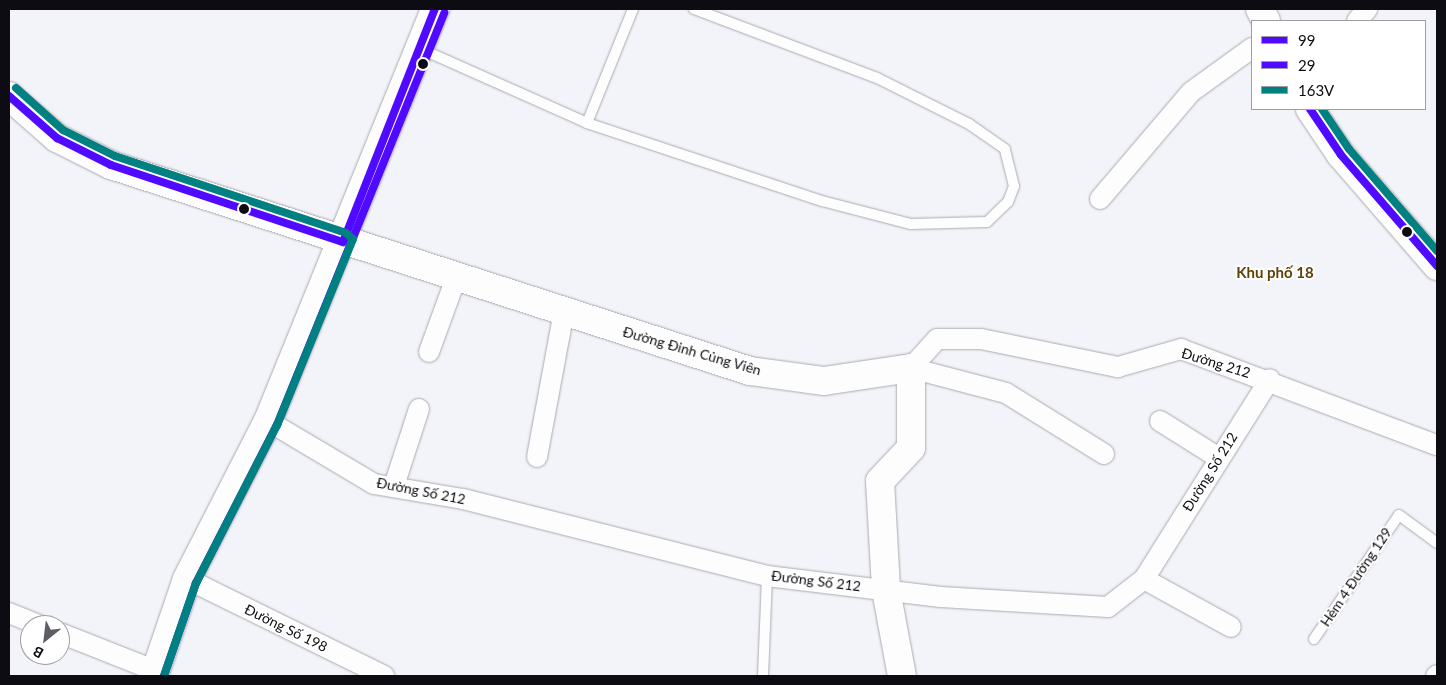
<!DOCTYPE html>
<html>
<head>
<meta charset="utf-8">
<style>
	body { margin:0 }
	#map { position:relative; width:1446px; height:685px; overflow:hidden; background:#f3f4fa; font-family:Lato,sans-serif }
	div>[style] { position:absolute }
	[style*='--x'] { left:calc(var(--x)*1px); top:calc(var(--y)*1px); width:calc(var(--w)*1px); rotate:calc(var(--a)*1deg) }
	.roads { filter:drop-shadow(0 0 1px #a9aaaf) drop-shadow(0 0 1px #a9aaaf) }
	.lane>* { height:10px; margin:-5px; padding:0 5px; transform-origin:5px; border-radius:5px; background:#fdfdfe }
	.street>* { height:20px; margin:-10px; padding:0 10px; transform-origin:10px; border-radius:10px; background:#fdfdfe }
	.secondary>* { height:28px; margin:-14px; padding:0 14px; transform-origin:14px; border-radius:14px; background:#fdfdfe }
	.bus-1>* { height:8px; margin:-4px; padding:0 4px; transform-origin:4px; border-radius:4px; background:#4f0aff }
	.bus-2>* { height:8px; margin:-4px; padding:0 4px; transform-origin:4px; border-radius:4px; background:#4f0aff }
	.bus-3>* { height:8px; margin:-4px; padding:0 4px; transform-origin:4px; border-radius:4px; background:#008080 }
	.dots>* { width:14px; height:14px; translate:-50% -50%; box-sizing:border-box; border:2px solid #fff; border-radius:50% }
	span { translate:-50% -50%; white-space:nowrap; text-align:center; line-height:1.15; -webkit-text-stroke:4px #fff; paint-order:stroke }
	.street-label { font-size:14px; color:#0c0c12 }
	.neighbourhood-label { font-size:15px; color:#604208; font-weight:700 }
	.frame { position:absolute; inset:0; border:10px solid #0c0c12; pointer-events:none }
	.legend { position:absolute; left:1251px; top:20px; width:175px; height:90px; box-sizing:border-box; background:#fff; border:1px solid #9e9ea0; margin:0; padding:6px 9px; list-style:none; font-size:15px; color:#0c0c12 }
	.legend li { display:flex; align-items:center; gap:10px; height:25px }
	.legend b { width:25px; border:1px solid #9e9ea0 }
	.north { position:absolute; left:20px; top:615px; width:50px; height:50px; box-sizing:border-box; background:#fff; border:1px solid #9e9ea0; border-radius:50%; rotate:209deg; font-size:14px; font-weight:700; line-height:20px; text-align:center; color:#0c0c12 }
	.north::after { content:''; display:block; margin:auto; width:18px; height:22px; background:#5d5d63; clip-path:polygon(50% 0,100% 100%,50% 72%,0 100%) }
</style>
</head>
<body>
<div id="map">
	<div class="roads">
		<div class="lane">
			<i style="--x:421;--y:49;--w:182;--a:24"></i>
			<i style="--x:587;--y:123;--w:123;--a:-68"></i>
			<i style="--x:587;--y:123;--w:248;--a:18.4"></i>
			<i style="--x:822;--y:201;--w:92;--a:14.5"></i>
			<i style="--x:911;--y:224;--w:76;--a:-1.5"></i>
			<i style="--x:987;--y:222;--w:29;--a:-44"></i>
			<i style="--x:1008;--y:202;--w:17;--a:-69"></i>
			<i style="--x:1014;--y:186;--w:38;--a:-104"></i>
			<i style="--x:1005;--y:149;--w:44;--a:-145.2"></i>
			<i style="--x:969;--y:124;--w:103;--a:-153.4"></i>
			<i style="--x:877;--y:78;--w:196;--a:-159.3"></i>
			<i style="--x:1314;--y:639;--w:150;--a:-55.6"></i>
			<i style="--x:1399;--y:515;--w:47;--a:36.4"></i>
			<i style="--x:763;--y:676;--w:100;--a:-87.7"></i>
		</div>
		<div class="street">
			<i style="--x:1357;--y:21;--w:16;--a:-50"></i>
			<i style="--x:1100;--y:199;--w:140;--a:-49.6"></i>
			<i style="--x:1191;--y:92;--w:75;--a:-35.8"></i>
			<i style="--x:429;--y:352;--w:79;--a:-70"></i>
			<i style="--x:268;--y:421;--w:123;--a:30.7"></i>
			<i style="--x:374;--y:484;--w:90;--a:9.6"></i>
			<i style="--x:463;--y:499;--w:314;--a:14.2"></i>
			<i style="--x:767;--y:576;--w:175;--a:6.9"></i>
			<i style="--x:941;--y:597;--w:167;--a:3.4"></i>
			<i style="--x:1108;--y:607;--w:46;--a:-37.9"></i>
			<i style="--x:1144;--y:579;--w:236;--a:-57.8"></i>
			<i style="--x:1160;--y:421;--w:70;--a:32.1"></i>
			<i style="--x:1104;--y:454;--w:115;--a:-148.1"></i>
			<i style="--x:1006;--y:393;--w:98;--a:-165.3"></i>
			<i style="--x:911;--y:368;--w:39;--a:-48"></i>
			<i style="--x:937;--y:339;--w:44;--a:0"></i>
			<i style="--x:981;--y:339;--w:140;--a:11.6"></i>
			<i style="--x:1118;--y:367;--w:66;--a:-15.9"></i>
			<i style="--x:1181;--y:349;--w:273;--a:20.6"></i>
			<i style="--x:537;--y:457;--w:147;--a:-79.5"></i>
			<i style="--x:394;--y:486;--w:81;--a:-72"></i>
			<i style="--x:187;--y:579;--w:220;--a:26.2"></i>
			<i style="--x:1144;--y:579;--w:99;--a:28.9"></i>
			<i style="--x:9;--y:613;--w:32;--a:22"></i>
			<i style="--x:60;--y:633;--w:103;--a:21.6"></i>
			<i style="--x:1436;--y:676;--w:1;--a:-45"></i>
		</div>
		<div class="secondary">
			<i style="--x:1260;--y:9;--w:13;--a:63"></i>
			<i style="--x:9;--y:96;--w:64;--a:41.2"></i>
			<i style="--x:57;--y:138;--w:60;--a:26.6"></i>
			<i style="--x:111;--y:165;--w:671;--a:17.87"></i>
			<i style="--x:750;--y:371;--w:75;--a:7.7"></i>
			<i style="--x:824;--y:381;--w:88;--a:-8.5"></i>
			<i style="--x:911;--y:368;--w:80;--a:90"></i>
			<i style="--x:911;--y:448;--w:45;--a:133.2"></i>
			<i style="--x:880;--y:481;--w:109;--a:86.8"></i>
			<i style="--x:886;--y:590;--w:87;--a:79.5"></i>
			<i style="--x:1310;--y:109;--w:55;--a:56"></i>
			<i style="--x:1341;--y:155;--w:147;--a:49.1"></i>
			<i style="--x:154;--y:676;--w:102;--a:-71.2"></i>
			<i style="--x:187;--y:579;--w:178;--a:-62.9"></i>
			<i style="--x:268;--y:421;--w:445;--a:-67.9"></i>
		</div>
	</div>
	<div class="bus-1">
		<i style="--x:9;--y:96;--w:64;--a:41.2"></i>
		<i style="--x:57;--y:138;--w:60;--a:26.6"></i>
		<i style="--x:111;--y:165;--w:244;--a:18.4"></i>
		<i style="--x:1310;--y:109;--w:55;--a:56"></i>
		<i style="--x:1341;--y:155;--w:147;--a:49.1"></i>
		<i style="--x:343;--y:242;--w:251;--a:-68.5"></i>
	</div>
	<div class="bus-2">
		<i style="--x:164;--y:676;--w:98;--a:-71"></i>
		<i style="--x:196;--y:583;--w:178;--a:-62.9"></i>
		<i style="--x:277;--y:425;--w:445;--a:-67.9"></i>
	</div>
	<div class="bus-3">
		<i style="--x:16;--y:88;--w:63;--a:41.8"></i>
		<i style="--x:63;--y:130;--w:58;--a:26.6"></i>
		<i style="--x:115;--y:156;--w:243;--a:18.4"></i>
		<i style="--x:346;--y:233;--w:9;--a:41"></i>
		<i style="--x:353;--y:239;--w:201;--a:112.2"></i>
		<i style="--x:277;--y:425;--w:178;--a:117.1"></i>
		<i style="--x:196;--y:583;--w:98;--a:109"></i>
		<i style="--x:1322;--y:109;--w:48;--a:56"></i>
		<i style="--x:1349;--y:149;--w:135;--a:49.2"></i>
	</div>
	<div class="dots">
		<i style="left:423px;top:64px;background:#0c0c12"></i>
		<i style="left:244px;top:209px;background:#0c0c12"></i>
		<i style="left:1407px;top:232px;background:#0c0c12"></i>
	</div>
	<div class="street-label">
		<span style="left:692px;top:351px;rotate:16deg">Đường Đinh Củng Viên</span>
		<span style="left:1216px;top:363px;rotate:17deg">Đường 212</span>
		<span style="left:1210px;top:472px;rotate:-58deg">Đường Số 212</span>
		<span style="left:421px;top:491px;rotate:11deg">Đường Số 212</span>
		<span style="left:1356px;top:577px;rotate:-56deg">Hẻm 4 Đường 129</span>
		<span style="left:816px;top:581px;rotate:7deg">Đường Số 212</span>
		<span style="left:286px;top:628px;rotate:26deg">Đường Số 198</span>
	</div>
	<div class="neighbourhood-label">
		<span style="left:1275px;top:273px">Khu phố 18</span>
	</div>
	<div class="frame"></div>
	<ul class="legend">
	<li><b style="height:6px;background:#4f0aff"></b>99</li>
	<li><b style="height:6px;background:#4f0aff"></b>29</li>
	<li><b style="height:6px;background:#008080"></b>163V</li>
	</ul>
	<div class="north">B</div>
</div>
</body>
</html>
